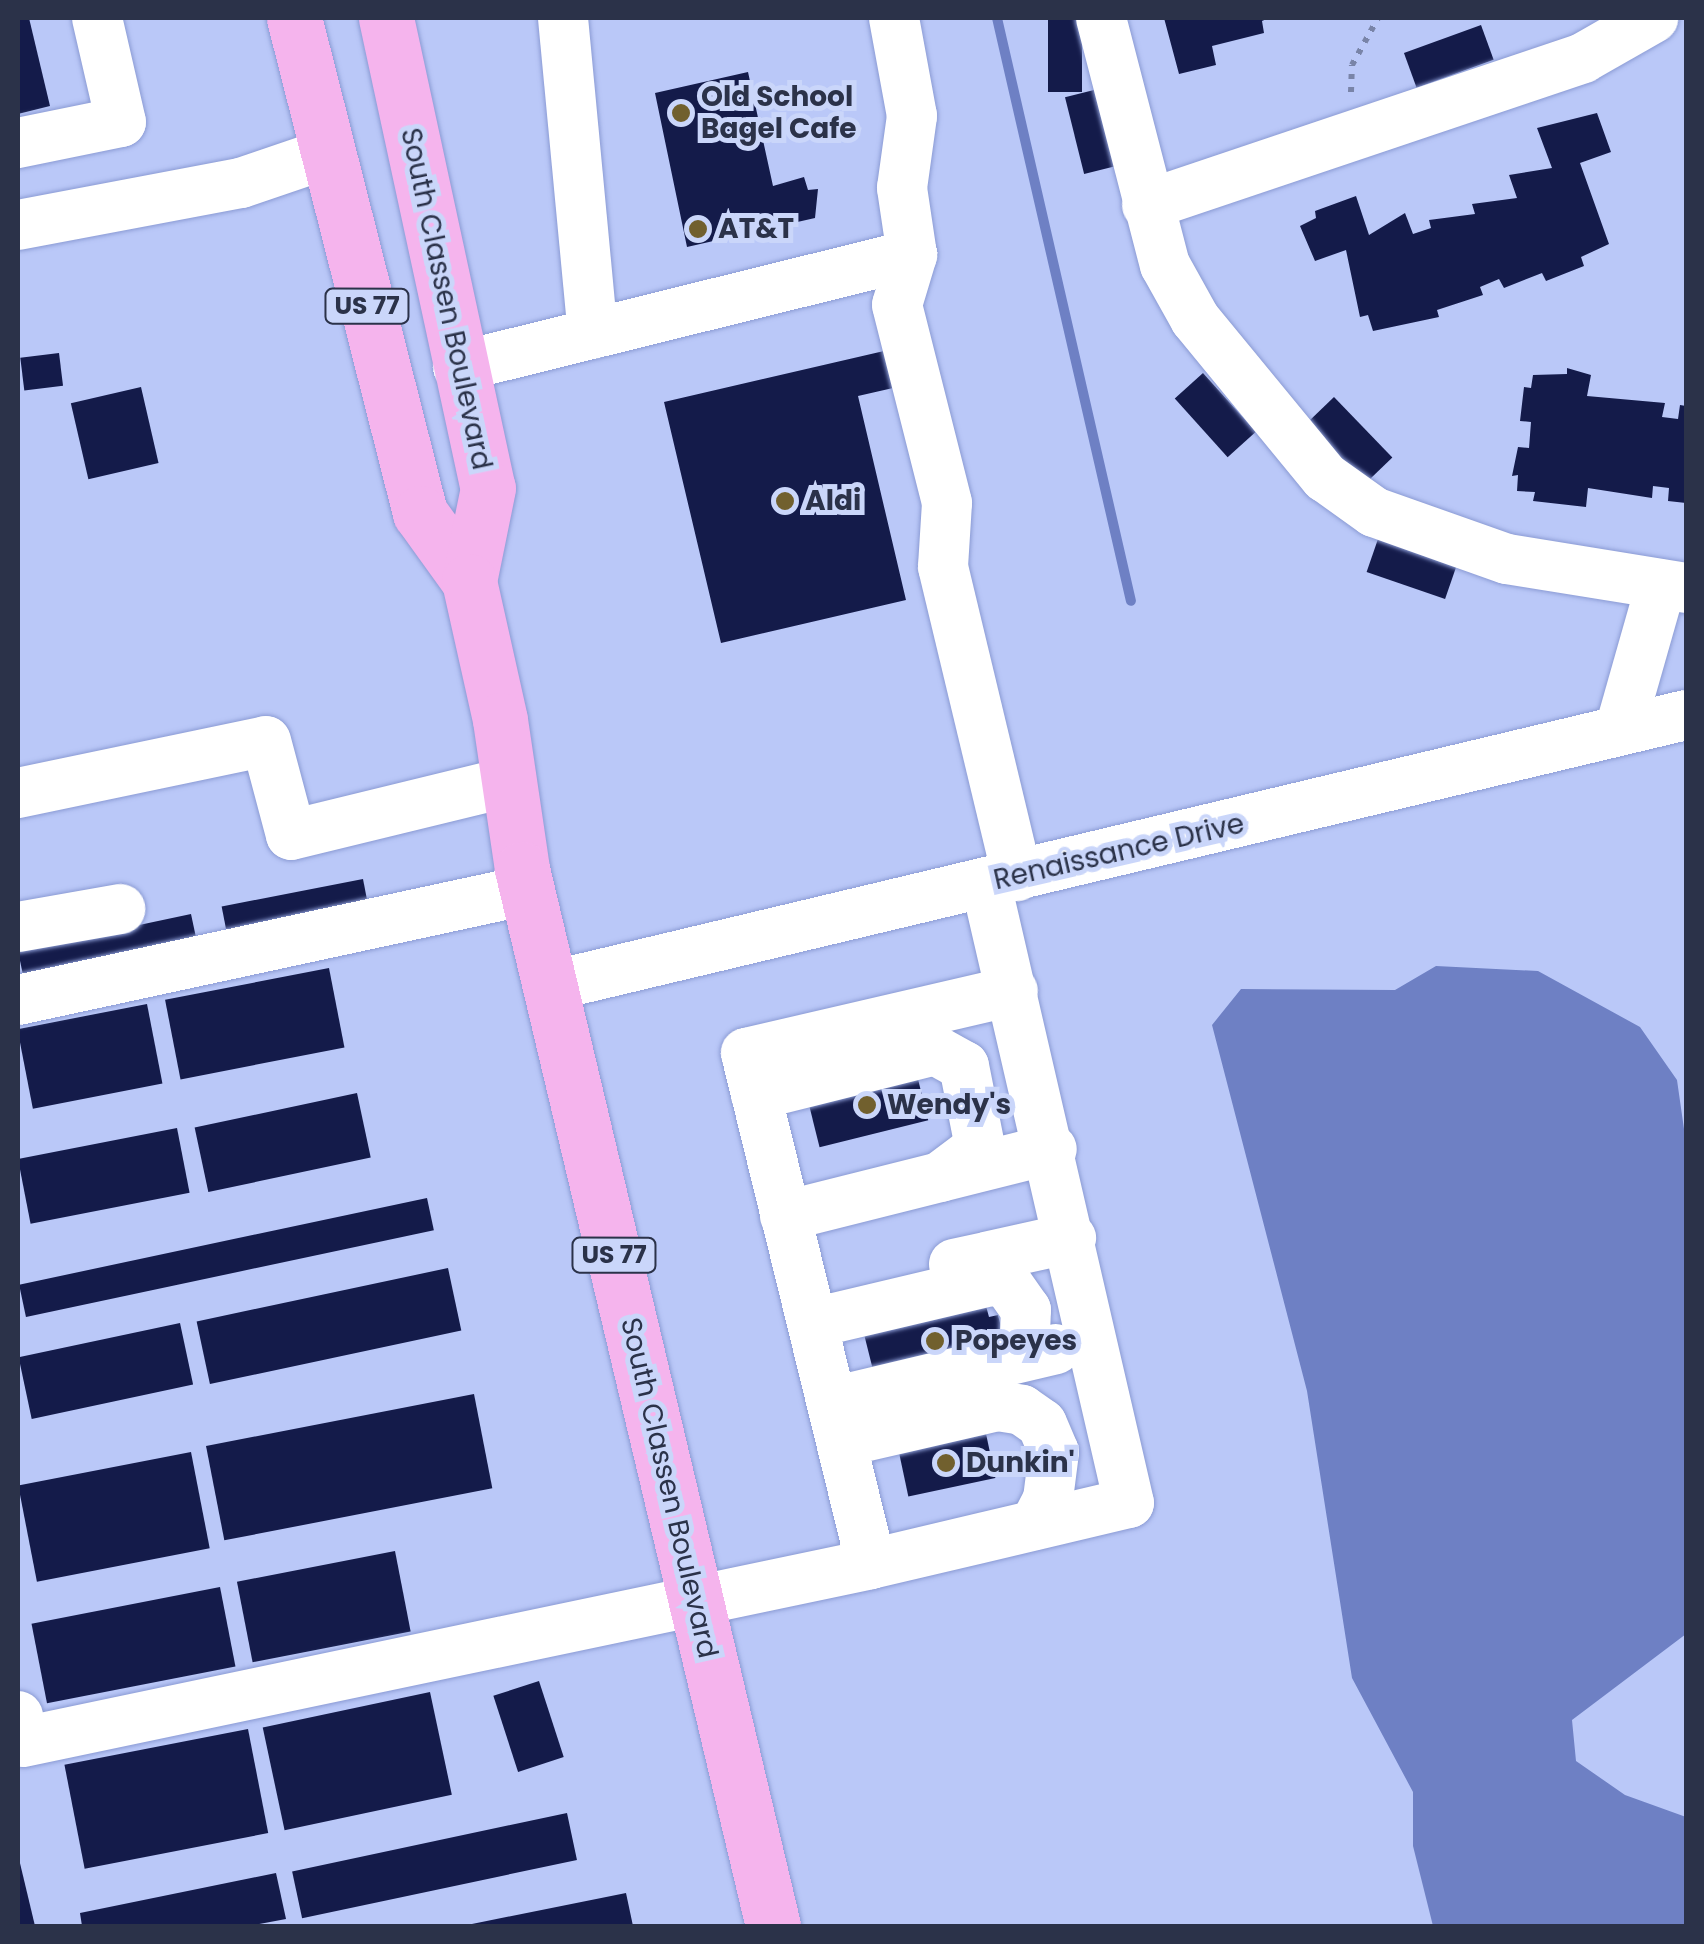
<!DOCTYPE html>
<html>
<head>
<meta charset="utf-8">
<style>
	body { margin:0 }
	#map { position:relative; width:1704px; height:1944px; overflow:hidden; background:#bac8f8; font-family:Poppins,sans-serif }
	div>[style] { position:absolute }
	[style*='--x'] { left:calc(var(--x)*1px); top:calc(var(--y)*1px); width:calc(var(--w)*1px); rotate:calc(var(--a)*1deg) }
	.water>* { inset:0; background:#6e80c4 }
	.stream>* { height:10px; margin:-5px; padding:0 5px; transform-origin:5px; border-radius:5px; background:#6e80c4 }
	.building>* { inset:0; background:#141b4a; transform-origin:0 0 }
	.path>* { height:6px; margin-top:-3px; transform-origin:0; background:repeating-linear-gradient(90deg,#7984a8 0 5px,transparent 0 13px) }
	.roads { filter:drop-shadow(0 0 2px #8b9bd4) drop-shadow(0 0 2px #8b9bd4) }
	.minor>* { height:50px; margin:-25px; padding:0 25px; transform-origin:25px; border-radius:25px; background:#fff }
	.major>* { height:55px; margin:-27.5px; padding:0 27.5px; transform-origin:27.5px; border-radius:27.5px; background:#f5b4ed }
	.dots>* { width:28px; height:28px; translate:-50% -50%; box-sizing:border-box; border:5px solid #cad6fa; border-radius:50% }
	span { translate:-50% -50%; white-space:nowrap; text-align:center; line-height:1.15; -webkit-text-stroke:10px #cad6fa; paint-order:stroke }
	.shield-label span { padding:2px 8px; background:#cad6fa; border:2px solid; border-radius:8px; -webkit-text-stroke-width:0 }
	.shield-label { font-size:25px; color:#2b3249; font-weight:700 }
	.poi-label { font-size:28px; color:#2b3249; font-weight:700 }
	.left { translate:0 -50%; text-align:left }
	.street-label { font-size:28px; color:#2b3249 }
	.frame { position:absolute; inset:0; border:20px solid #2b3249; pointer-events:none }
</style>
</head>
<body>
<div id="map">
	<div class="water">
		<i style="clip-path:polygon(1436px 966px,1538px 971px,1640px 1027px,1677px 1080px,1686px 1143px,1686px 1634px,1572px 1720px,1576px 1761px,1625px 1795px,1686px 1817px,1686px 1926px,1433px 1926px,1413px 1846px,1413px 1792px,1352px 1678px,1307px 1391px,1212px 1025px,1241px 989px,1395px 990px)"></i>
	</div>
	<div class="stream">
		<i style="--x:997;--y:18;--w:598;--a:77.06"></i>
	</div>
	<div class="building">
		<i style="clip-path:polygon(18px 18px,29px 18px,50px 106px,18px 114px)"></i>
		<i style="left:1048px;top:18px;width:34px;height:74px"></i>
		<i style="clip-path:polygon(1164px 18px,1269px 18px,1262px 21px,1264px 33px,1212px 46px,1216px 65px,1179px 74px)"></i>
		<i style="left:1481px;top:25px;width:37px;height:82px;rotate:70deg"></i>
		<i style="clip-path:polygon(748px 72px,773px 186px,804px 177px,808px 190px,818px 189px,815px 218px,687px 247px,655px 93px)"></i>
		<i style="left:1098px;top:89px;width:79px;height:34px;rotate:76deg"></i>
		<i style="clip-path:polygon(1597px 113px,1611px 152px,1580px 163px,1609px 244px,1581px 257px,1584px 266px,1546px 281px,1542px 273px,1504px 288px,1499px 279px,1480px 287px,1483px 295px,1437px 310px,1439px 317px,1373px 331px,1368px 315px,1360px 317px,1346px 250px,1315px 261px,1300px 226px,1316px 218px,1315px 211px,1356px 196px,1369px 235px,1405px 213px,1413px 234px,1431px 228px,1429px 220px,1475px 214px,1472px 204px,1517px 198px,1509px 175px,1552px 168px,1537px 128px)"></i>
		<i style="clip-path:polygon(884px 351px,893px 388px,858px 396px,906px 600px,721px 643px,664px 402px)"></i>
		<i style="left:59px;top:353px;width:33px;height:39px;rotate:83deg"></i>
		<i style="clip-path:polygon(1567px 368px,1591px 375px,1587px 396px,1665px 403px,1662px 417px,1678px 419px,1680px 405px,1686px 406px,1686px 503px,1668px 501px,1669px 488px,1653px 486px,1652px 498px,1588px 488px,1586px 507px,1533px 501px,1535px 492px,1517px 491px,1518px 475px,1512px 476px,1518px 447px,1529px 448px,1531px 422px,1520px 421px,1524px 387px,1531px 388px,1533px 375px,1567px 374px)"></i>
		<i style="left:1203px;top:373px;width:79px;height:38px;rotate:48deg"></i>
		<i style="left:141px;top:387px;width:78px;height:72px;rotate:77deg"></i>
		<i style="left:1334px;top:397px;width:84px;height:39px;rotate:46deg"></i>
		<i style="left:1378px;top:539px;width:83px;height:35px;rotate:19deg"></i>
		<i style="left:363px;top:879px;width:33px;height:144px;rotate:79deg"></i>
		<i style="left:191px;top:914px;width:34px;height:177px;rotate:78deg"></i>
		<i style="left:329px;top:968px;width:81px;height:167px;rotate:79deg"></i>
		<i style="left:147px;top:1004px;width:81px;height:132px;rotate:79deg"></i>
		<i style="left:913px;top:1059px;width:63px;height:112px;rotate:76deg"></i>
		<i style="left:357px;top:1093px;width:66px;height:166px;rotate:78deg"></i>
		<i style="left:177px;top:1128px;width:66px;height:162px;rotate:79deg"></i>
		<i style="left:427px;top:1198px;width:33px;height:417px;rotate:78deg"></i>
		<i style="left:448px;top:1268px;width:64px;height:257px;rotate:78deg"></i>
		<i style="clip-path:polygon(986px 1306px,989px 1317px,998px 1315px,1006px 1347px,875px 1378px,864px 1334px)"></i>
		<i style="left:180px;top:1323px;width:63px;height:165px;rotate:78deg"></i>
		<i style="left:474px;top:1394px;width:96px;height:273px;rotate:79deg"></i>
		<i style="left:985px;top:1429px;width:50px;height:89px;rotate:78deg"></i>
		<i style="left:191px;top:1452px;width:98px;height:176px;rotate:79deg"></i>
		<i style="left:395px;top:1551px;width:82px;height:161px;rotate:79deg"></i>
		<i style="left:220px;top:1587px;width:81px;height:192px;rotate:79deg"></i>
		<i style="left:539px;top:1681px;width:80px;height:48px;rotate:72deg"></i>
		<i style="left:430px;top:1692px;width:105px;height:171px;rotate:78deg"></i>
		<i style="left:248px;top:1729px;width:106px;height:187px;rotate:79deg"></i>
		<i style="left:567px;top:1813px;width:48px;height:281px;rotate:78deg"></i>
		<i style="clip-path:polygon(19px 1859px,35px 1926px,18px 1926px)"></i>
		<i style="clip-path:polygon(276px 1873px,286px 1919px,249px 1926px,82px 1926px,80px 1913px)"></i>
		<i style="clip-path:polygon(626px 1893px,633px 1926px,467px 1926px,467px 1925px)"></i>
	</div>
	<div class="path">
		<i style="--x:1351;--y:92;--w:27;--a:-88"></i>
		<i style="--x:1352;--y:65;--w:54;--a:-61"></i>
	</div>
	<div class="roads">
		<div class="minor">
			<i style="--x:563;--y:18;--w:317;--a:84.6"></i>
			<i style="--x:1101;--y:18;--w:255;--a:75.5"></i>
			<i style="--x:1165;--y:265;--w:62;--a:60.9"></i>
			<i style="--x:1195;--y:319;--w:205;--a:50.6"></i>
			<i style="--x:1325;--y:477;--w:60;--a:35.5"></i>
			<i style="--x:1374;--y:512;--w:141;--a:19.5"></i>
			<i style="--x:1507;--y:559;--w:181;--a:9.2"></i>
			<i style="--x:18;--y:143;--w:105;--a:-11.5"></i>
			<i style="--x:121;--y:122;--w:107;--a:-103"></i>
			<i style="--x:1147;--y:205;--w:460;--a:-18.6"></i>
			<i style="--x:1583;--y:58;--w:81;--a:-29.7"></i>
			<i style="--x:18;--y:225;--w:227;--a:-10.7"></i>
			<i style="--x:241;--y:183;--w:93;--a:-18.8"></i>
			<i style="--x:912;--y:255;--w:52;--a:106.7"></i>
			<i style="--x:897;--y:305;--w:204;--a:75.8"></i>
			<i style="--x:947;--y:503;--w:64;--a:93.6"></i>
			<i style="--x:943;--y:567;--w:318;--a:76.5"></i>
			<i style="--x:458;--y:367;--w:468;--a:-13.9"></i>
			<i style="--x:912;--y:255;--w:68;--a:-98.5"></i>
			<i style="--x:902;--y:188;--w:73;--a:-82.1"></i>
			<i style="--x:912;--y:116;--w:100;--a:-100.4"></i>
			<i style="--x:1620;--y:729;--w:150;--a:-74.1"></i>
			<i style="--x:18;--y:793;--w:253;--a:-11.8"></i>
			<i style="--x:266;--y:741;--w:97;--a:75.1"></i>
			<i style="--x:291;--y:835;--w:224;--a:-13.7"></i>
			<i style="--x:18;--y:927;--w:104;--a:-10"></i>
			<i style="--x:551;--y:986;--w:1167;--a:-13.43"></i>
			<i style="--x:18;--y:1000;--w:521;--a:-12.19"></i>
			<i style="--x:756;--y:1095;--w:185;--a:-14.1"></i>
			<i style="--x:935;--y:1050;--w:33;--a:29"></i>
			<i style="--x:964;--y:1066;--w:83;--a:78.8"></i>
			<i style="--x:980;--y:1147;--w:50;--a:143.1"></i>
			<i style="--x:785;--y:1216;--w:275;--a:-14.1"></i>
			<i style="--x:954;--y:1264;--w:120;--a:-12.5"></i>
			<i style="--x:813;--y:1323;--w:183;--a:-13.3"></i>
			<i style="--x:991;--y:1281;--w:16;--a:7"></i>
			<i style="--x:1007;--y:1283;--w:33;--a:55"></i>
			<i style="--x:1026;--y:1310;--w:46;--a:92.5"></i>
			<i style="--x:832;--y:1402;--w:230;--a:-13.3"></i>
			<i style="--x:842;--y:1442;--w:160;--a:-13"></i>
			<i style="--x:998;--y:1406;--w:24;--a:9"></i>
			<i style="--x:1022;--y:1410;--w:24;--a:35"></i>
			<i style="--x:1042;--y:1424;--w:30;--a:67"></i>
			<i style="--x:1054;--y:1452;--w:47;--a:97.3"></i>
			<i style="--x:1048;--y:1499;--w:29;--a:117"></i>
			<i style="--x:871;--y:1564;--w:265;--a:-13.3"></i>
			<i style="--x:1129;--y:1503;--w:635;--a:-103.01"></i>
			<i style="--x:18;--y:1716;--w:26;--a:79"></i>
			<i style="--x:23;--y:1742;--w:866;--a:-11.85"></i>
			<i style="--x:871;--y:1564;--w:526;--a:-103.75"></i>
			<i style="--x:746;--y:1053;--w:274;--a:-13.1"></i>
		</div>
		<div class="major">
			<i style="--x:294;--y:18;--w:511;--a:75.72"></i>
			<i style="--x:420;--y:513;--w:84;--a:54.2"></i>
			<i style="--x:386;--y:18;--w:481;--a:77.8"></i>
			<i style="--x:488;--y:488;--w:95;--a:101.5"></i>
			<i style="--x:469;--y:581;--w:142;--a:77.4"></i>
			<i style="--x:500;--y:720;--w:151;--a:81.6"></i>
			<i style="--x:522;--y:869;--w:1086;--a:76.64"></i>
		</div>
	</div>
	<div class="dots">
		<i style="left:681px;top:113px;background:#71602e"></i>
		<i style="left:698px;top:229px;background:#71602e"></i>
		<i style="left:785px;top:501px;background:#71602e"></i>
		<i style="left:867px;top:1105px;background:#71602e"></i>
		<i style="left:935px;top:1341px;background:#71602e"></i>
		<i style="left:946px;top:1463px;background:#71602e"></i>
	</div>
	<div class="shield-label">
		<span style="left:367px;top:306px">US 77</span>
		<span style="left:614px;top:1255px">US 77</span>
	</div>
	<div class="poi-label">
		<span class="left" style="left:701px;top:113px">Old School<br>Bagel Cafe</span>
		<span class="left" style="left:718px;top:229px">AT&amp;T</span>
		<span class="left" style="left:805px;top:501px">Aldi</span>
		<span class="left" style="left:887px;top:1105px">Wendy's</span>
		<span class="left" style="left:955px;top:1341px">Popeyes</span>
		<span class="left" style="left:966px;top:1463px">Dunkin'</span>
	</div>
	<div class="street-label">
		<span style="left:446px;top:299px;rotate:78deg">South Classen Boulevard</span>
		<span style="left:1119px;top:852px;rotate:-13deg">Renaissance Drive</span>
		<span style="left:669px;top:1488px;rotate:77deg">South Classen Boulevard</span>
	</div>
	<div class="frame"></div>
</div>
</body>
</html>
